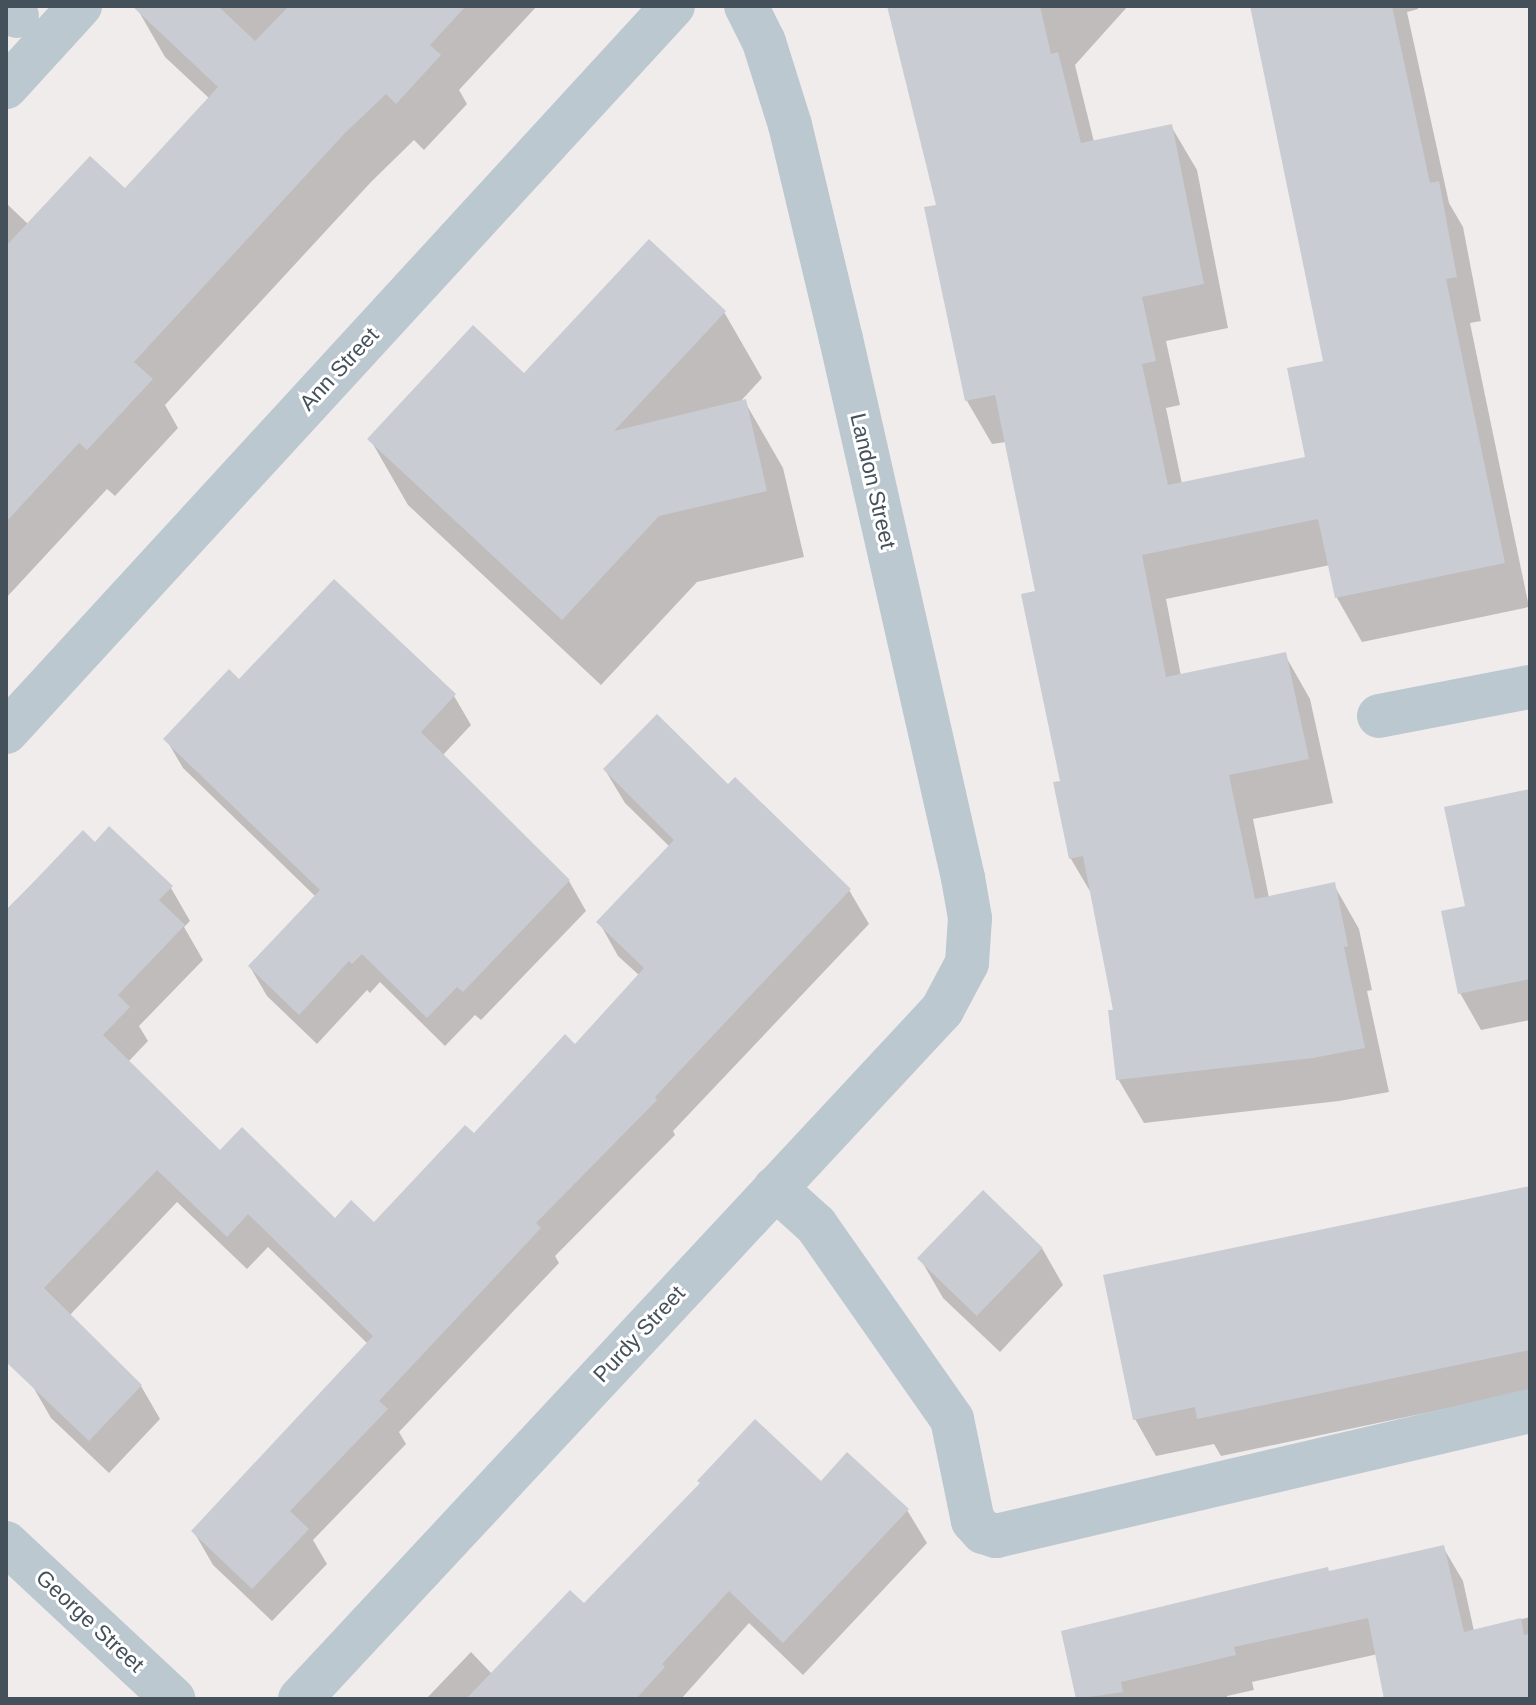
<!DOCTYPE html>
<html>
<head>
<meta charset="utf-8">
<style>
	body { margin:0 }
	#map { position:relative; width:1536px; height:1705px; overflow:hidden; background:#f0ecec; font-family:Arial,sans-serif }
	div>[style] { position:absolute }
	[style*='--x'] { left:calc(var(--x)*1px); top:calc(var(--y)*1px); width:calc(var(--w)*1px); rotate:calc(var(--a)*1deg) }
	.shadow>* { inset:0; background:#0003 }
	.building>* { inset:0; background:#c9ccd2; transform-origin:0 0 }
	.minor>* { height:44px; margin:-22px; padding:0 22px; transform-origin:22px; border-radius:22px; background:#bcc8d0 }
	span { translate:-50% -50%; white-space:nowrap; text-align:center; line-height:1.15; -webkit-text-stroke:6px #fff; paint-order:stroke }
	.street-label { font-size:22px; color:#44515b }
	.frame { position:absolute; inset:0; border:8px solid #44515b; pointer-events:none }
</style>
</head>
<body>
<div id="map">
	<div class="shadow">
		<i style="clip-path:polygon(142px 6px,537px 6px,459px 90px,467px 104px,424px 150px,414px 140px,371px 182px,165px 405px,178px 428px,115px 496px,107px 489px,6px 598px,6px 203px,29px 225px,125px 191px,210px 99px,165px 57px,138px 10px)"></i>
		<i style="clip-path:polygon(890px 6px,1128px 6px,1075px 65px,1094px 142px,1171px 126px,1197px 170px,1228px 328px,1166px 341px,1180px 405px,1166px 408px,1182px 484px,1308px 458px,1325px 362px,1252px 6px,1418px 6px,1418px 9px,1407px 12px,1449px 203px,1463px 227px,1481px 321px,1470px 323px,1529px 607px,1362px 642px,1337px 598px,1330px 565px,1166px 599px,1181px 676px,1285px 655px,1310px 699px,1333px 803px,1253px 819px,1269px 898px,1334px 885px,1359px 929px,1372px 990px,1367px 991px,1389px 1092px,1339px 1101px,1144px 1123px,1118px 1079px,1116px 1011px,1094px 898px,1071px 859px,1055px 784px,1062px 782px,1037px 592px,1006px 442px,992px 444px,967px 401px,938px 206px)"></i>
		<i style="clip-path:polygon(724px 312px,762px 378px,739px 403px,745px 402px,783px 468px,804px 557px,697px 582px,601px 685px,408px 505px,370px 439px,524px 376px)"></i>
		<i style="clip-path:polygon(239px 682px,454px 696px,471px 725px,442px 756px,569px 881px,586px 911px,481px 1020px,475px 1015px,445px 1046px,380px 982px,370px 993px,367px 990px,317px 1044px,267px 996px,250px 967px,316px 897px,183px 768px,166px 739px)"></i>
		<i style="clip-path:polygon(605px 770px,728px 787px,849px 890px,869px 924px,673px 1131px,675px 1135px,555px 1256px,559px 1263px,399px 1432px,406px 1444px,313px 1540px,327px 1564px,272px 1621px,213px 1565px,194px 1532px,368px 1344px,268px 1247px,247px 1269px,177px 1202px,69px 1316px,141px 1386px,160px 1419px,109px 1473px,51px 1418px,32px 1385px,6px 1356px,6px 910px,83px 833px,95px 845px,171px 888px,190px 921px,184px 927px,203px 960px,139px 1026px,148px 1041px,128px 1062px,220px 1153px,335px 1221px,374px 1225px,575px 1047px,640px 976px,618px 956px,599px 922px,670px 847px,625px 803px)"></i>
		<i style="clip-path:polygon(1530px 791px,1530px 1020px,1481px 1030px,1460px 993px)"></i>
		<i style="clip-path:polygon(1530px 1188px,1530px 1391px,1221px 1456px,1214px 1444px,1156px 1456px,1135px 1419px)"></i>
		<i style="clip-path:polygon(1042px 1248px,1063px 1285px,1000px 1352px,943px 1298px,921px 1260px)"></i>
		<i style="clip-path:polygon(821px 1483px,907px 1510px,927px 1543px,803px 1675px,749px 1623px,681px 1699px,426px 1699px,471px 1652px,492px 1674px,584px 1606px)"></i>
		<i style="clip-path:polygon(1443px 1547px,1463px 1581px,1474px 1631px,1530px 1617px,1530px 1699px,1387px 1699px,1378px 1654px,1252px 1682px,1254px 1690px,1227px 1696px,1227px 1699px,1078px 1699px,1063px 1633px)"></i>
	</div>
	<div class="building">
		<i style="clip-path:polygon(132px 6px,218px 6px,255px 41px,289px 6px,466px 6px,430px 45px,441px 55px,396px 104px,386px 94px,344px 134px,134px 362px,153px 379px,87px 450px,79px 443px,6px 522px,6px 246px,90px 156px,125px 188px,218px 87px)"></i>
		<i style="clip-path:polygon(887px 6px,1040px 6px,1051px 54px,1058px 52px,1081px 143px,1172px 124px,1204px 284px,1142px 297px,1156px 361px,1142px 364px,1168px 485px,1305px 457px,1287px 368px,1323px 361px,1250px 6px,1392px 6px,1430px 183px,1439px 181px,1457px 277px,1446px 279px,1505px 563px,1335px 598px,1318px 519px,1142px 555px,1166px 677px,1286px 652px,1309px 759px,1229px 775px,1255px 899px,1335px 882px,1348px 946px,1344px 947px,1365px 1048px,1313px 1058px,1116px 1080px,1108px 1010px,1113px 1010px,1083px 856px,1069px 859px,1053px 782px,1060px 781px,1021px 594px,1035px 591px,995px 395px,965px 401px,924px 207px,936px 205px)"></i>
		<i style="clip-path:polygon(649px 239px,726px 311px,614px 431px,746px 399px,767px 491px,659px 516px,562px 620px,367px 439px,473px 325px,524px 373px)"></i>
		<i style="clip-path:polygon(334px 579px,456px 694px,421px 732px,570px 880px,463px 992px,457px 987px,427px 1018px,362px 954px,352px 964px,349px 961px,299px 1015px,248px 966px,320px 890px,163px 739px,229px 669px,239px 679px)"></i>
		<i style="clip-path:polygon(657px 714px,728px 784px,735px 777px,851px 889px,655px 1097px,657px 1100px,536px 1223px,541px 1228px,379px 1401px,388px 1409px,290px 1511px,309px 1529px,252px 1589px,191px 1531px,373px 1336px,248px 1214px,227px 1237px,157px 1170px,44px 1288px,142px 1385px,89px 1441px,6px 1362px,6px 911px,83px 830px,95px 842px,109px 826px,173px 886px,159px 900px,185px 925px,118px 995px,130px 1007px,103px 1035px,220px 1150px,242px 1127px,335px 1218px,351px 1200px,374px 1222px,465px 1125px,474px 1133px,565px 1034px,575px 1044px,644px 968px,596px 922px,674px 840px,603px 769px)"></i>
		<i style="clip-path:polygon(1530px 789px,1530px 979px,1458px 994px,1441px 911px,1465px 906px,1444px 807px)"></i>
		<i style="clip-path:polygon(1530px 1186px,1530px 1350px,1197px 1419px,1195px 1407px,1133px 1420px,1103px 1275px)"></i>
		<i style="left:983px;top:1190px;width:83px;height:95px;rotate:44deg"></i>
		<i style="clip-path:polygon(755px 1419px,821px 1481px,847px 1452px,909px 1509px,783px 1643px,729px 1591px,662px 1664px,665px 1667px,636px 1699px,466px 1699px,570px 1590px,584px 1603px,700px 1483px,697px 1481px)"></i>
		<i style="clip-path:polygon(1444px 1545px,1464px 1632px,1521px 1618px,1524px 1635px,1530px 1634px,1530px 1699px,1384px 1699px,1368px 1618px,1234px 1647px,1236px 1655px,1121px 1682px,1123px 1692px,1076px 1699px,1061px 1631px,1267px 1581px,1328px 1567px,1329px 1571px)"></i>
	</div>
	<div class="minor">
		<i style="--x:7;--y:6;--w:14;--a:45"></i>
		<i style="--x:6;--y:87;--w:110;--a:-47.6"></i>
		<i style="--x:1379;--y:716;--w:154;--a:-10.9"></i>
		<i style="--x:6;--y:732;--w:986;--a:-47.43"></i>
		<i style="--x:775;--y:1188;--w:55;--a:42.1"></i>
		<i style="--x:816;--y:1225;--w:237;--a:55"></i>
		<i style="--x:952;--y:1419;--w:104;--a:78.4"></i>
		<i style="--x:973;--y:1521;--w:15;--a:48"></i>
		<i style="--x:983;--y:1532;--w:14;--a:17"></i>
		<i style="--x:996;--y:1536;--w:548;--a:-13.17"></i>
		<i style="--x:6;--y:1543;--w:229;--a:43"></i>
		<i style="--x:300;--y:1699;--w:942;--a:-47.02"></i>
		<i style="--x:942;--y:1010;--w:53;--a:-62"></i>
		<i style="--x:967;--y:963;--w:45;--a:-86.2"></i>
		<i style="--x:970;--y:918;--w:41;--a:-99.9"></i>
		<i style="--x:963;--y:878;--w:553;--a:-102.75"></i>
		<i style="--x:841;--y:339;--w:220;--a:-103.4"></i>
		<i style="--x:790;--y:125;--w:87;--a:-107.4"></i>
		<i style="--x:764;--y:42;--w:40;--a:-116.6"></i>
	</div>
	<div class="street-label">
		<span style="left:339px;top:369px;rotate:-47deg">Ann Street</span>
		<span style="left:873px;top:481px;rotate:77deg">Landon Street</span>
		<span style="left:639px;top:1334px;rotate:-47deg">Purdy Street</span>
		<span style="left:90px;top:1621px;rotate:43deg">George Street</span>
	</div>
	<div class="frame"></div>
</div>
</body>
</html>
